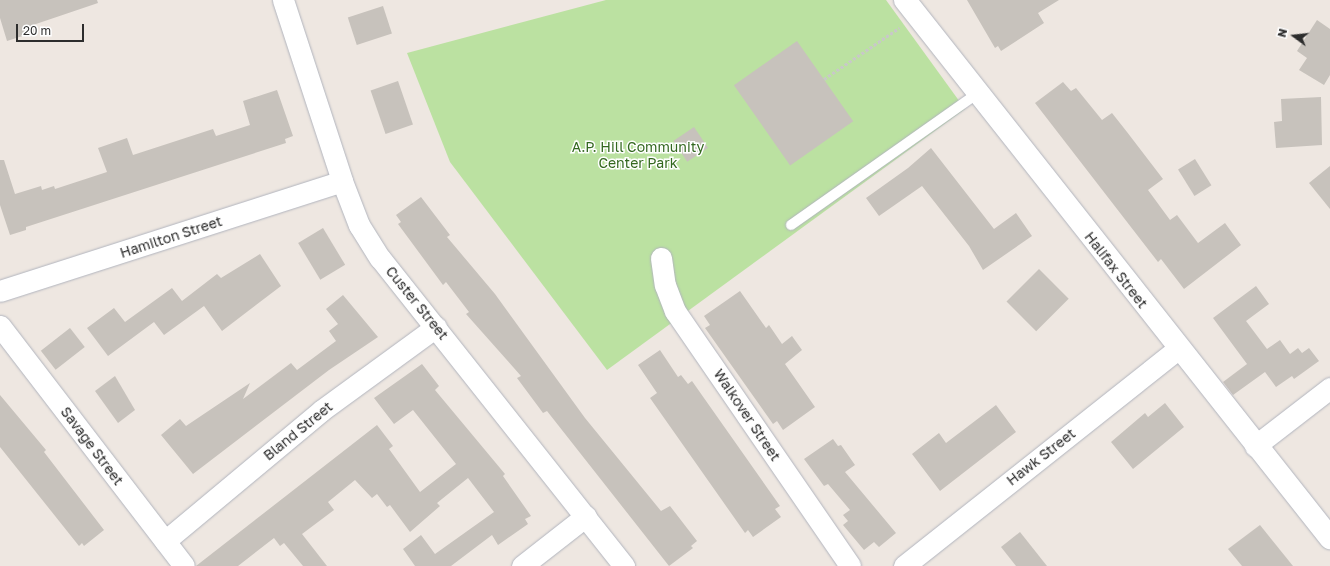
<!DOCTYPE html>
<html>
<head>
<meta charset="utf-8">
<style>
	body { margin:0 }
	#map { position:relative; width:1330px; height:566px; overflow:hidden; background:#eee7e1; font-family:"Golos Text",sans-serif }
	div>[style] { position:absolute }
	[style*='--x'] { left:calc(var(--x)*1px); top:calc(var(--y)*1px); width:calc(var(--w)*1px); rotate:calc(var(--a)*1deg) }
	.green>* { inset:0; background:#bbe1a1 }
	.building>* { inset:0; background:#c7c2bc; transform-origin:0 0 }
	.path>* { height:2.5px; margin-top:-1.25px; transform-origin:0; background:repeating-linear-gradient(90deg,#c8c8c8 0 3px,transparent 0 5px) }
	.roads { filter:drop-shadow(0 0 1px #b1b4bd) drop-shadow(0 0 1px #b1b4bd) }
	.service>* { height:10px; margin:-5px; padding:0 5px; transform-origin:5px; border-radius:5px; background:#fff }
	.minor>* { height:21px; margin:-10.5px; padding:0 10.5px; transform-origin:10.5px; border-radius:10.5px; background:#fff }
	.secondary>* { height:22px; margin:-11px; padding:0 11px; transform-origin:11px; border-radius:11px; background:#fff }
	span { translate:-50% -50%; white-space:nowrap; text-align:center; line-height:1.15; -webkit-text-stroke:3px #fff; paint-order:stroke }
	.park-label { font-size:14px; color:#33681f }
	.street-label { font-size:14px; color:#2d2d2d }
	.north { position:absolute; left:1274px; top:16px; width:40px; height:40px; -webkit-text-stroke:3px #fff; paint-order:stroke; rotate:285deg; font-size:11px; font-weight:700; line-height:16px; text-align:center; color:#2d2d2d }
	.north::after { content:''; display:block; margin:auto; width:14px; height:18px; background:#2d2d2d; clip-path:polygon(50% 0,100% 100%,50% 72%,0 100%) }
	.scale { position:absolute; left:16px; top:24px; width:68px; height:18px; box-sizing:border-box; border:2px solid #2d2d2d; border-top:0; padding-left:5px; font-size:12px; line-height:14px; white-space:nowrap; color:#2d2d2d; -webkit-text-stroke:3px #fff; paint-order:stroke }
</style>
</head>
<body>
<div id="map">
	<div class="green">
		<i style="clip-path:polygon(606px 0,886px 0,965px 109px,607px 370px,450px 162px,407px 53px)"></i>
	</div>
	<div class="building">
		<i style="clip-path:polygon(0 0,97px 0,98px 3px,33px 25px,35px 32px,7px 41px,0 18px)"></i>
		<i style="clip-path:polygon(967px 0,1059px 0,1038px 13px,1044px 23px,1001px 51px,998px 46px,995px 48px)"></i>
		<i style="left:383px;top:6px;width:29px;height:37px;rotate:72deg"></i>
		<i style="clip-path:polygon(1317px 20px,1330px 29px,1330px 75px,1324px 85px,1299px 70px,1307px 58px,1297px 51px)"></i>
		<i style="left:797px;top:41px;width:98px;height:77px;rotate:55deg"></i>
		<i style="left:398px;top:81px;width:46px;height:29px;rotate:71deg"></i>
		<i style="clip-path:polygon(1063px 82px,1071px 91px,1076px 88px,1102px 120px,1112px 113px,1127px 132px,1163px 179px,1148px 190px,1170px 220px,1177px 215px,1198px 243px,1225px 223px,1241px 245px,1184px 289px,1161px 259px,1158px 262px,1035px 103px)"></i>
		<i style="clip-path:polygon(277px 90px,293px 136px,285px 139px,286px 143px,26px 227px,26px 230px,10px 235px,0 205px,0 160px,4px 160px,15px 194px,41px 186px,42px 190px,54px 186px,55px 189px,107px 172px,98px 148px,127px 138px,133px 155px,213px 129px,216px 136px,250px 125px,243px 101px)"></i>
		<i style="clip-path:polygon(1321px 97px,1322px 145px,1276px 148px,1274px 122px,1282px 121px,1281px 99px)"></i>
		<i style="left:694px;top:127px;width:25px;height:25px;rotate:56deg"></i>
		<i style="clip-path:polygon(931px 148px,994px 229px,1016px 213px,1032px 236px,983px 270px,969px 246px,922px 186px,879px 216px,866px 198px,908px 168px)"></i>
		<i style="left:1195px;top:159px;width:31px;height:20px;rotate:58deg"></i>
		<i style="clip-path:polygon(1330px 166px,1330px 209px,1309px 183px)"></i>
		<i style="clip-path:polygon(421px 197px,450px 235px,447px 237px,495px 294px,585px 418px,661px 511px,670px 506px,697px 541px,691px 546px,693px 548px,669px 566px,547px 411px,543px 413px,517px 378px,521px 376px,466px 314px,469px 312px,446px 282px,443px 285px,398px 224px,401px 222px,396px 215px)"></i>
		<i style="left:323px;top:228px;width:43px;height:29px;rotate:59deg"></i>
		<i style="clip-path:polygon(260px 254px,281px 286px,222px 331px,204px 306px,164px 335px,154px 322px,108px 356px,87px 328px,114px 308px,125px 322px,172px 288px,182px 301px,217px 274px,221px 278px)"></i>
		<i style="left:1039px;top:269px;width:42px;height:46px;rotate:45deg"></i>
		<i style="clip-path:polygon(1256px 286px,1269px 304px,1246px 321px,1267px 349px,1280px 340px,1290px 354px,1298px 348px,1302px 353px,1309px 348px,1319px 361px,1294px 379px,1292px 376px,1276px 387px,1265px 372px,1233px 395px,1223px 382px,1247px 364px,1213px 318px)"></i>
		<i style="clip-path:polygon(740px 291px,766px 328px,769px 325px,782px 344px,792px 336px,802px 350px,785px 364px,815px 407px,783px 430px,777px 421px,773px 424px,705px 328px,710px 325px,704px 316px)"></i>
		<i style="clip-path:polygon(343px 295px,378px 337px,329px 370px,193px 474px,161px 435px,180px 419px,186px 426px,250px 383px,243px 399px,291px 363px,297px 370px,336px 341px,329px 331px,338px 324px,326px 309px)"></i>
		<i style="left:70px;top:328px;width:24px;height:37px;rotate:52deg"></i>
		<i style="clip-path:polygon(660px 350px,678px 377px,681px 375px,688px 384px,692px 381px,780px 506px,775px 509px,781px 517px,753px 537px,748px 530px,745px 533px,650px 398px,657px 393px,638px 365px)"></i>
		<i style="clip-path:polygon(422px 364px,439px 386px,435px 390px,505px 474px,503px 476px,531px 516px,525px 519px,528px 524px,498px 545px,492px 535px,451px 566px,415px 566px,403px 549px,421px 535px,435px 554px,494px 512px,468px 478px,437px 503px,440px 506px,410px 532px,390px 505px,387px 507px,377px 494px,372px 498px,355px 480px,328px 502px,334px 510px,302px 534px,327px 566px,303px 566px,284px 543px,280px 546px,274px 538px,238px 566px,196px 566px,377px 425px,393px 446px,389px 449px,420px 492px,456px 464px,413px 410px,394px 424px,374px 398px)"></i>
		<i style="clip-path:polygon(115px 376px,135px 410px,118px 423px,95px 391px)"></i>
		<i style="clip-path:polygon(0 395px,46px 450px,44px 452px,104px 530px,84px 546px,82px 543px,79px 546px,0 447px)"></i>
		<i style="clip-path:polygon(1165px 403px,1184px 427px,1133px 469px,1111px 442px,1145px 413px,1148px 417px)"></i>
		<i style="clip-path:polygon(996px 405px,1016px 432px,940px 491px,912px 454px,939px 433px,946px 443px)"></i>
		<i style="clip-path:polygon(833px 439px,838px 446px,841px 445px,855px 465px,845px 472px,896px 533px,879px 547px,874px 542px,864px 550px,843px 525px,848px 521px,843px 515px,850px 510px,828px 484px,824px 486px,804px 459px)"></i>
		<i style="clip-path:polygon(1260px 525px,1293px 566px,1242px 566px,1228px 549px)"></i>
		<i style="clip-path:polygon(1020px 532px,1047px 566px,1016px 566px,1001px 547px)"></i>
	</div>
	<div class="path">
		<i style="--x:824;--y:79;--w:91;--a:-34.2"></i>
	</div>
	<div class="roads">
		<div class="service">
			<i style="--x:791;--y:225;--w:228;--a:-35.2"></i>
		</div>
		<div class="minor">
			<i style="--x:283;--y:0;--w:190;--a:71.9"></i>
			<i style="--x:342;--y:181;--w:47;--a:68.9"></i>
			<i style="--x:359;--y:225;--w:39;--a:58"></i>
			<i style="--x:380;--y:258;--w:393;--a:51.6"></i>
			<i style="--x:661;--y:258;--w:27;--a:82"></i>
			<i style="--x:665;--y:285;--w:28;--a:69"></i>
			<i style="--x:675;--y:311;--w:309;--a:55.5"></i>
			<i style="--x:0;--y:291;--w:359;--a:-17.8"></i>
			<i style="--x:0;--y:326;--w:302;--a:52.5"></i>
			<i style="--x:1255;--y:446;--w:95;--a:-37.7"></i>
			<i style="--x:165;--y:541;--w:204;--a:-39.8"></i>
			<i style="--x:322;--y:410;--w:141;--a:-36.1"></i>
			<i style="--x:522;--y:566;--w:81;--a:-38"></i>
			<i style="--x:904;--y:566;--w:350;--a:-38.4"></i>
		</div>
		<div class="secondary">
			<i style="--x:905;--y:0;--w:686;--a:51.69"></i>
		</div>
	</div>
	<div class="park-label">
		<span style="left:638px;top:155px">A.P. Hill Community<br>Center Park</span>
	</div>
	<div class="street-label">
		<span style="left:171px;top:237px;rotate:-18deg">Hamilton Street</span>
		<span style="left:1116px;top:270px;rotate:52deg">Halifax Street</span>
		<span style="left:417px;top:303px;rotate:51deg">Custer Street</span>
		<span style="left:747px;top:415px;rotate:56deg">Walkover Street</span>
		<span style="left:298px;top:431px;rotate:-39deg">Bland Street</span>
		<span style="left:92px;top:446px;rotate:53deg">Savage Street</span>
		<span style="left:1041px;top:457px;rotate:-38deg">Hawk Street</span>
	</div>
	<div class="north">N</div>
	<div class="scale">20 m</div>
</div>
</body>
</html>
